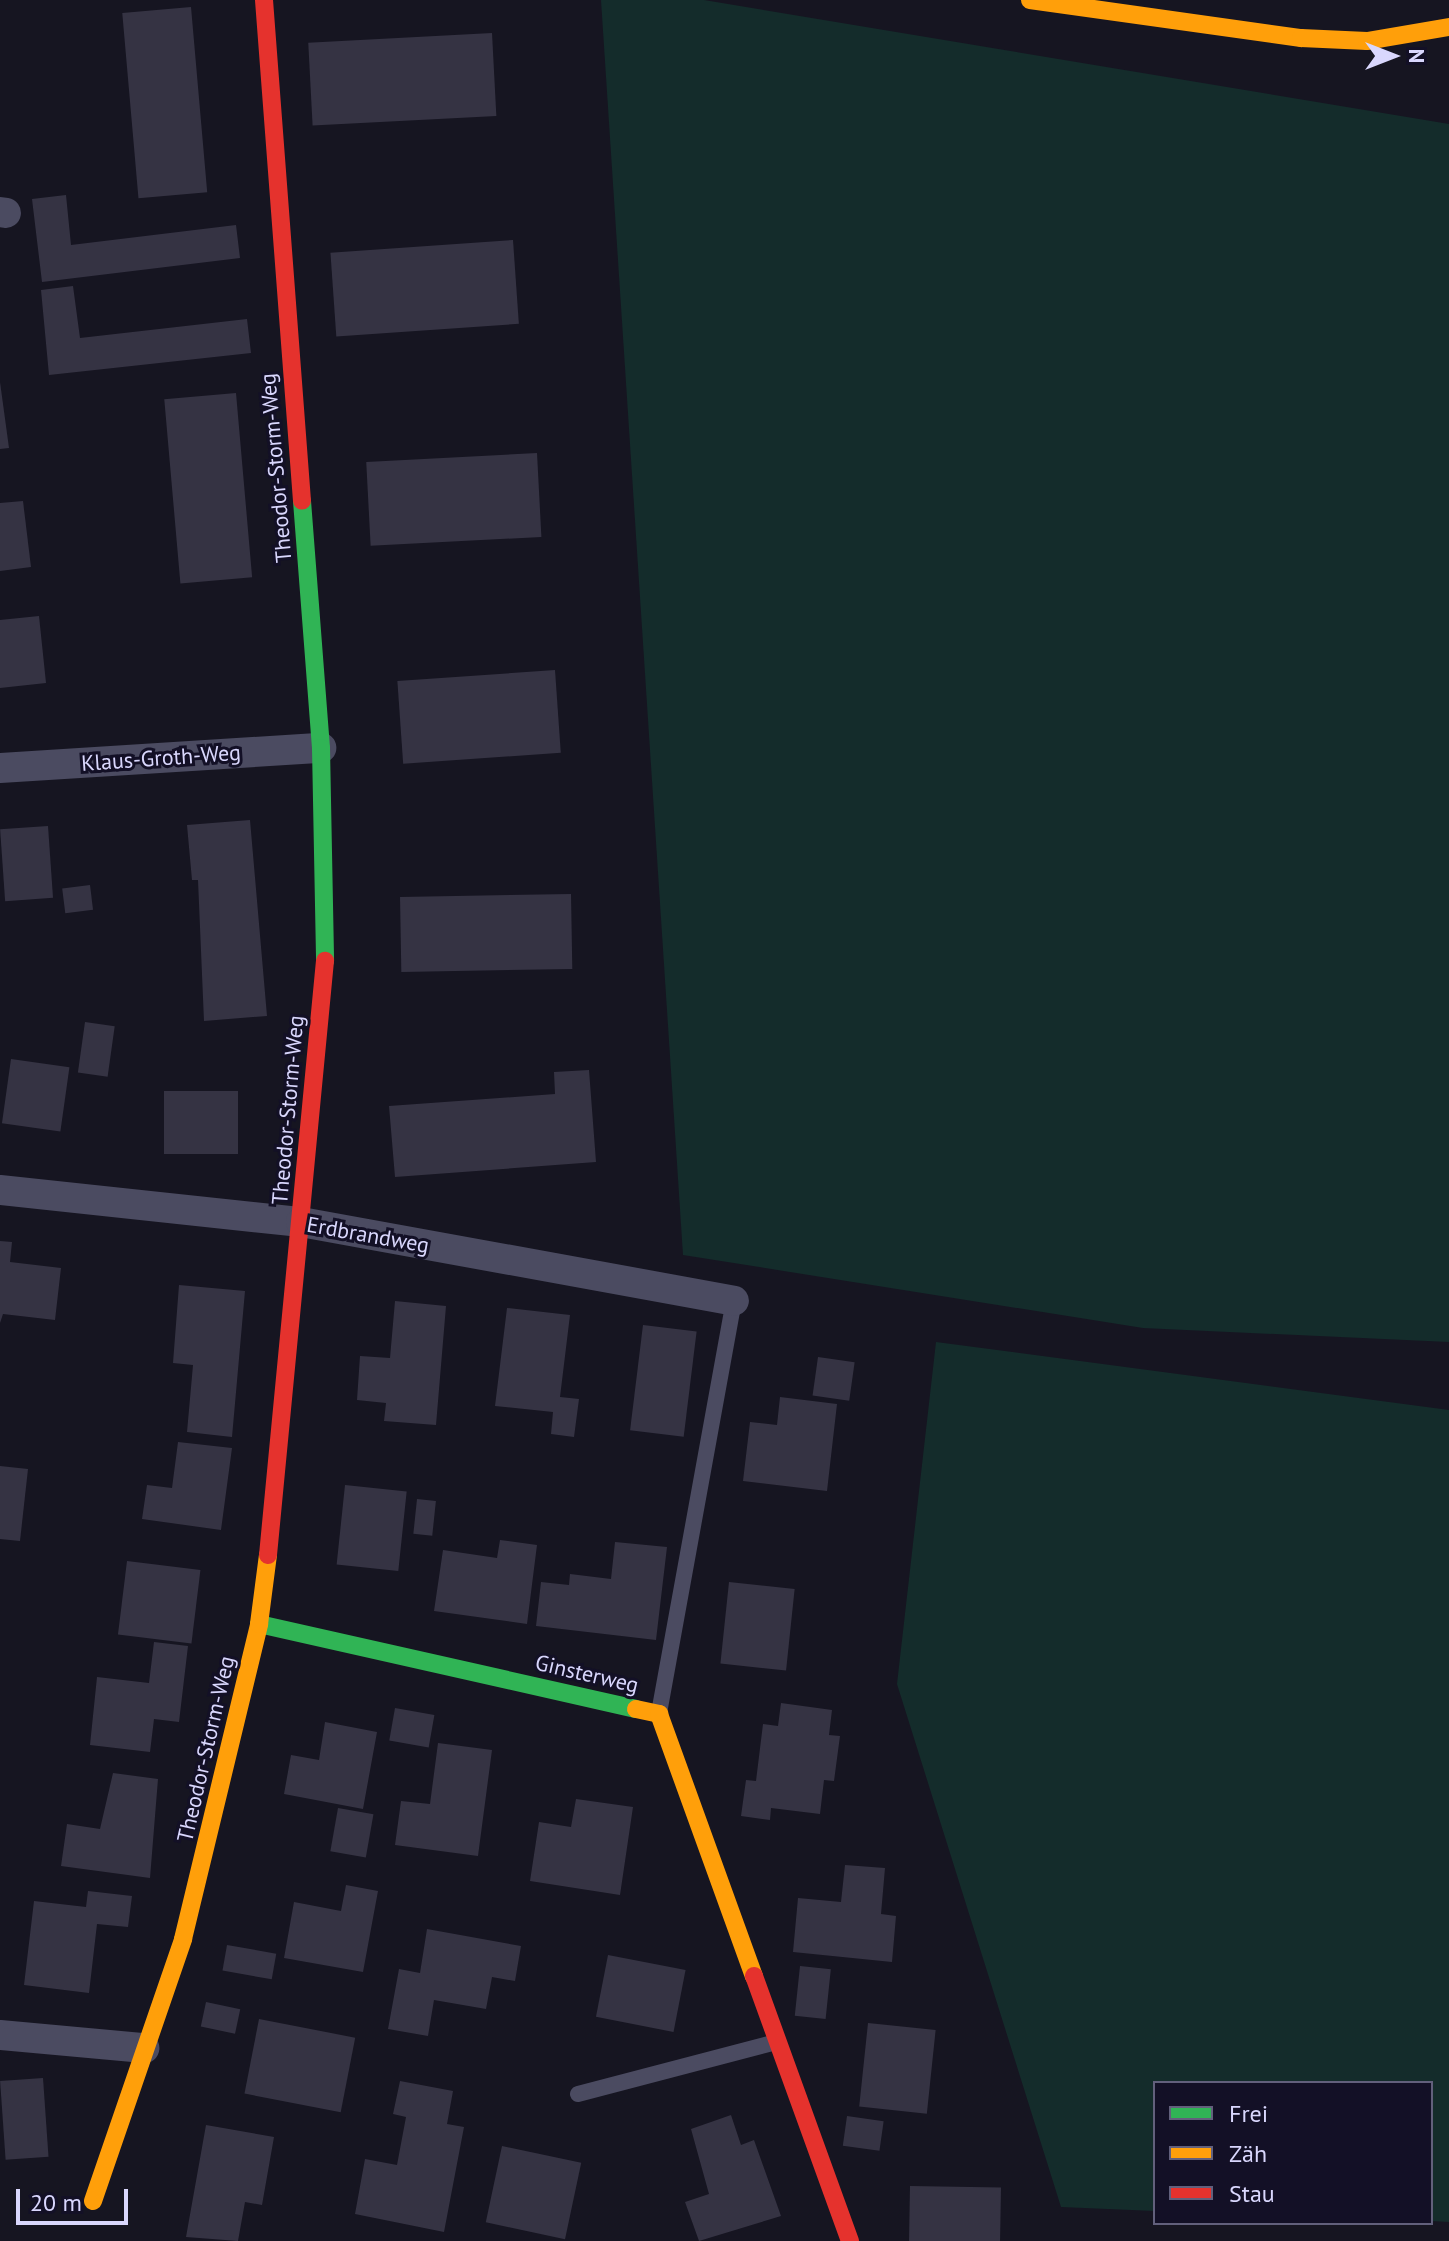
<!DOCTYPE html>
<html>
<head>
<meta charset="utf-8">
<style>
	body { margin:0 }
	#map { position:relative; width:1449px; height:2241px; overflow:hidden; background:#161521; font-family:"PT Sans",sans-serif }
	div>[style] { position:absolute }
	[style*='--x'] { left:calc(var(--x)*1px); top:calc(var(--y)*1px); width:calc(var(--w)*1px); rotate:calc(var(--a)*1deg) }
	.green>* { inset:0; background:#142c2b }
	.building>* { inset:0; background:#353343; transform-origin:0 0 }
	.lane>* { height:16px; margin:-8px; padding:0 8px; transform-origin:8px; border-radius:8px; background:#4b4b61 }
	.street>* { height:30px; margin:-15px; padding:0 15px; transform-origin:15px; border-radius:15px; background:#4b4b61 }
	.fast>* { height:18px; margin:-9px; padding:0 9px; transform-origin:9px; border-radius:9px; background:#30b455 }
	.slow>* { height:18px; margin:-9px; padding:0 9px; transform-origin:9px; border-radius:9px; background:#ff9f0a }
	.jam>* { height:18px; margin:-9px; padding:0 9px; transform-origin:9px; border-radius:9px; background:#e5322d }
	span { translate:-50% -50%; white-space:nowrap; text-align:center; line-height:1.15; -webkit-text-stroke:6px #131026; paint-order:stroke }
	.street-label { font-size:22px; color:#d9d7fd }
	.legend { position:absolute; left:1153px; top:2081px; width:280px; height:144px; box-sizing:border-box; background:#131026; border:2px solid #62607c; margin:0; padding:10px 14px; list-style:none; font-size:24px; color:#d9d7fd }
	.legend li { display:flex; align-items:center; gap:16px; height:40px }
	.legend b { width:40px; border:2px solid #62607c }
	.north { position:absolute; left:1353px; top:16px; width:80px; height:80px; -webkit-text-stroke:6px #131026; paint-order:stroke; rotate:90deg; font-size:22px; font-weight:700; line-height:32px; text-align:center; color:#d9d7fd }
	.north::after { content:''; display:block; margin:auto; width:28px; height:36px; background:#d9d7fd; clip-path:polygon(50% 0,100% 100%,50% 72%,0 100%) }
	.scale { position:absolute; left:16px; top:2189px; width:112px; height:36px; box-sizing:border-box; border:4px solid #d9d7fd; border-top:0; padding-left:10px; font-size:24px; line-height:28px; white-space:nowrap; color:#d9d7fd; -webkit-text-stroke:6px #131026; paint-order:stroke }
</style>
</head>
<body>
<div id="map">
	<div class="green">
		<i style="clip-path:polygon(601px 0,704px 0,1449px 124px,1449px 1342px,1143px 1328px,683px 1255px)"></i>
		<i style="clip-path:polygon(936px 1342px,1449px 1410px,1449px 2222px,1431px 2221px,1431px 2083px,1155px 2083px,1155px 2211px,1061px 2207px,897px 1684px)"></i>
	</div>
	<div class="building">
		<i style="left:191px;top:7px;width:186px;height:69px;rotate:85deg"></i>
		<i style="left:492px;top:33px;width:83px;height:184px;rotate:87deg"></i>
		<i style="clip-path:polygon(66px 195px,71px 245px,236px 225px,240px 258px,42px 282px,32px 199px)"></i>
		<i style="left:513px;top:240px;width:84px;height:183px;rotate:86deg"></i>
		<i style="clip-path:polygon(73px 286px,80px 338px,247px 319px,251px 353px,49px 375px,41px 290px)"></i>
		<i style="clip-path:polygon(0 382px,9px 448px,0 449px)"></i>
		<i style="left:236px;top:393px;width:185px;height:72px;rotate:85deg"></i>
		<i style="left:537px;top:453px;width:84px;height:171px;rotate:87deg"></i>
		<i style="clip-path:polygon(23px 501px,31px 567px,0 571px,0 503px)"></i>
		<i style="clip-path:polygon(39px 616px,46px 683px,0 688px,0 620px)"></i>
		<i style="left:555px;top:670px;width:83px;height:158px;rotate:86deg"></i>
		<i style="clip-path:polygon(250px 820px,267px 1016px,204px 1021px,198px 880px,192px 880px,187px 825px)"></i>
		<i style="left:48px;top:826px;width:72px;height:48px;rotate:86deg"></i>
		<i style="left:90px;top:885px;width:25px;height:28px;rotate:83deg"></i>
		<i style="left:571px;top:894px;width:75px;height:171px;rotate:89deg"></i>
		<i style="left:85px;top:1022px;width:30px;height:51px;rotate:8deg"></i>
		<i style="left:11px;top:1059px;width:59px;height:65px;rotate:8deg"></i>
		<i style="clip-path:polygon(589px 1070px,596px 1162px,395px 1177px,389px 1106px,555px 1094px,554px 1072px)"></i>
		<i style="left:164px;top:1091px;width:74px;height:63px"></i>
		<i style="clip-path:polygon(0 1241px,12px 1242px,10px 1262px,61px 1268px,55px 1320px,3px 1314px,0 1323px)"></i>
		<i style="clip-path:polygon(179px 1285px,245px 1291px,232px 1437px,187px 1432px,193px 1365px,173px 1363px)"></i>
		<i style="clip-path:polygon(395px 1301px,446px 1306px,436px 1425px,384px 1421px,386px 1403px,357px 1400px,360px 1356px,390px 1358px)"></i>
		<i style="clip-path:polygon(507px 1308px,570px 1315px,560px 1397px,579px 1399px,574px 1437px,551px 1434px,553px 1412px,495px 1406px)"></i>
		<i style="left:643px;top:1325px;width:54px;height:106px;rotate:7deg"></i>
		<i style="left:818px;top:1357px;width:37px;height:39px;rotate:8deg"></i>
		<i style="clip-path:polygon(780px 1397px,837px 1404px,827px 1491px,743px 1481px,750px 1422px,777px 1425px)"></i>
		<i style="clip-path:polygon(178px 1442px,232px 1448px,221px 1530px,142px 1519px,147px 1485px,172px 1488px)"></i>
		<i style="clip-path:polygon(0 1466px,28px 1469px,20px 1541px,0 1539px)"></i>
		<i style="left:345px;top:1485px;width:62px;height:80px;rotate:6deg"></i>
		<i style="left:417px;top:1499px;width:19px;height:35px;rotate:6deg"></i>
		<i style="clip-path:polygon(500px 1540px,537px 1545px,527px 1624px,434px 1611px,443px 1550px,497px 1558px)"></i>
		<i style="clip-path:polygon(615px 1542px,667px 1547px,656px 1640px,536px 1626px,541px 1582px,569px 1585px,570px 1574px,611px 1579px)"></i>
		<i style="left:127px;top:1561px;width:74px;height:74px;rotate:7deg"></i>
		<i style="left:729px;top:1582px;width:66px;height:82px;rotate:6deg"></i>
		<i style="clip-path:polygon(154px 1642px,188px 1646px,179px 1722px,154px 1719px,150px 1752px,90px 1745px,97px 1677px,149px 1683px)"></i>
		<i style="clip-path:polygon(781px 1703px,832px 1710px,829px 1735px,840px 1736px,834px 1781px,824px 1780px,820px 1814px,771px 1808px,770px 1820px,741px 1816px,746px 1780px,756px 1781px,763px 1724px,778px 1726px)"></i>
		<i style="left:395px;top:1708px;width:40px;height:33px;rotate:10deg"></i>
		<i style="clip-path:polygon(325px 1722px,377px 1732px,363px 1809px,284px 1794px,291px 1755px,319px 1760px)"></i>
		<i style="clip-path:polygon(438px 1743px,492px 1750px,478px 1856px,395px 1845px,401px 1801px,430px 1804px)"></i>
		<i style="clip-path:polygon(113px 1773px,158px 1779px,150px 1878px,61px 1866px,67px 1824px,100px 1829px)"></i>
		<i style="clip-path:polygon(576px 1799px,633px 1807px,620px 1895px,530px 1881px,539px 1822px,571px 1827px)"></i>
		<i style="left:338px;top:1808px;width:36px;height:44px;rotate:10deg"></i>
		<i style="clip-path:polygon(845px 1865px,885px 1868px,881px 1914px,896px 1916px,892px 1962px,793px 1952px,798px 1898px,841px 1902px)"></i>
		<i style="clip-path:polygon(346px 1885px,378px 1891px,363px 1972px,284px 1958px,294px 1902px,341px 1911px)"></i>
		<i style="clip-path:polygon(88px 1891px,132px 1896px,128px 1927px,97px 1924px,89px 1993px,24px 1985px,34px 1901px,86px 1907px)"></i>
		<i style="clip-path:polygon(427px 1929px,521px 1946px,515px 1981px,492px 1977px,486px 2009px,434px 2000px,428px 2036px,388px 2029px,399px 1969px,420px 1973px)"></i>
		<i style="left:227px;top:1945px;width:50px;height:26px;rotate:10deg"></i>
		<i style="left:608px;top:1955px;width:79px;height:63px;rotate:11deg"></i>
		<i style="left:800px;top:1966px;width:31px;height:50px;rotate:6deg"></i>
		<i style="left:206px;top:2002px;width:35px;height:25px;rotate:12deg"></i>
		<i style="left:259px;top:2019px;width:98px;height:76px;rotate:11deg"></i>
		<i style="left:868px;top:2023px;width:68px;height:84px;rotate:6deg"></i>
		<i style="left:43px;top:2078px;width:79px;height:43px;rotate:86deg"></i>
		<i style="clip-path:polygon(400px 2081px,453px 2091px,447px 2124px,464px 2127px,444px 2232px,355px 2214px,365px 2159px,397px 2165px,406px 2117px,393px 2114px)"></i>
		<i style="clip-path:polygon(731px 2115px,741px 2145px,754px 2140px,781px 2216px,699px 2241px,685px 2202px,709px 2194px,691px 2129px)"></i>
		<i style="left:847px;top:2116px;width:37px;height:30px;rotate:8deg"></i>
		<i style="clip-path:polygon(206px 2125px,274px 2137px,262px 2205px,245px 2202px,238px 2241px,186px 2237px)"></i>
		<i style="left:502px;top:2146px;width:81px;height:78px;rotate:12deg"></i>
		<i style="left:910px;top:2186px;width:91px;height:55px;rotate:1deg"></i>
	</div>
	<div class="lane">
		<i style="--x:659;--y:1713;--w:419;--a:-79.7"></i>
		<i style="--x:578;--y:2094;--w:202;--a:-14.7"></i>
	</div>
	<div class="street">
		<i style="--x:0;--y:212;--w:6;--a:9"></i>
		<i style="--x:0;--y:768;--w:322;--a:-3.6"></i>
		<i style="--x:0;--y:1190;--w:303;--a:6.1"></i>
		<i style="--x:301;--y:1222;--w:440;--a:10.3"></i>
		<i style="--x:0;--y:2035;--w:145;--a:5.2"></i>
	</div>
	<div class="fast">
		<i style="--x:302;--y:501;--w:248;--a:85.6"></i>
		<i style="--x:321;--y:748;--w:213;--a:88.9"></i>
		<i style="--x:259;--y:1624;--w:386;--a:12.7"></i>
	</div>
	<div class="slow">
		<i style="--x:1030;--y:0;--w:274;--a:8"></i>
		<i style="--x:1301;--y:38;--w:66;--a:2.6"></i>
		<i style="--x:1367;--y:41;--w:83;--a:-9.7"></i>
		<i style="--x:636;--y:1709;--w:24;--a:12"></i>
		<i style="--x:659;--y:1714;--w:279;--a:70.1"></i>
		<i style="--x:93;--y:2201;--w:277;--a:-71"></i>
		<i style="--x:183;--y:1939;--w:324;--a:-76.4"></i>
		<i style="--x:259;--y:1624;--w:70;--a:-82.6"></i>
	</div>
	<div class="jam">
		<i style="--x:264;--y:0;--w:502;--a:85.66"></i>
		<i style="--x:268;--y:1555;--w:597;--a:-84.52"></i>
		<i style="--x:754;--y:1976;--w:282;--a:70.1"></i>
	</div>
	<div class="street-label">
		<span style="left:276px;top:468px;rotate:-95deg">Theodor-Storm-Weg</span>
		<span style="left:161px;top:758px;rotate:-4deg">Klaus-Groth-Weg</span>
		<span style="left:288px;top:1110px;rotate:-85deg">Theodor-Storm-Weg</span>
		<span style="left:368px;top:1235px;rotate:10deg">Erdbrandweg</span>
		<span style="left:587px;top:1674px;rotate:13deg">Ginsterweg</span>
		<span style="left:206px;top:1749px;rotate:-77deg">Theodor-Storm-Weg</span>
	</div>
	<ul class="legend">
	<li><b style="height:10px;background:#30b455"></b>Frei</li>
	<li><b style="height:10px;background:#ff9f0a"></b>Zäh</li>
	<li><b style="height:10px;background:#e5322d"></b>Stau</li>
	</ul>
	<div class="north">N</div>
	<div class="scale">20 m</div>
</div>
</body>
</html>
